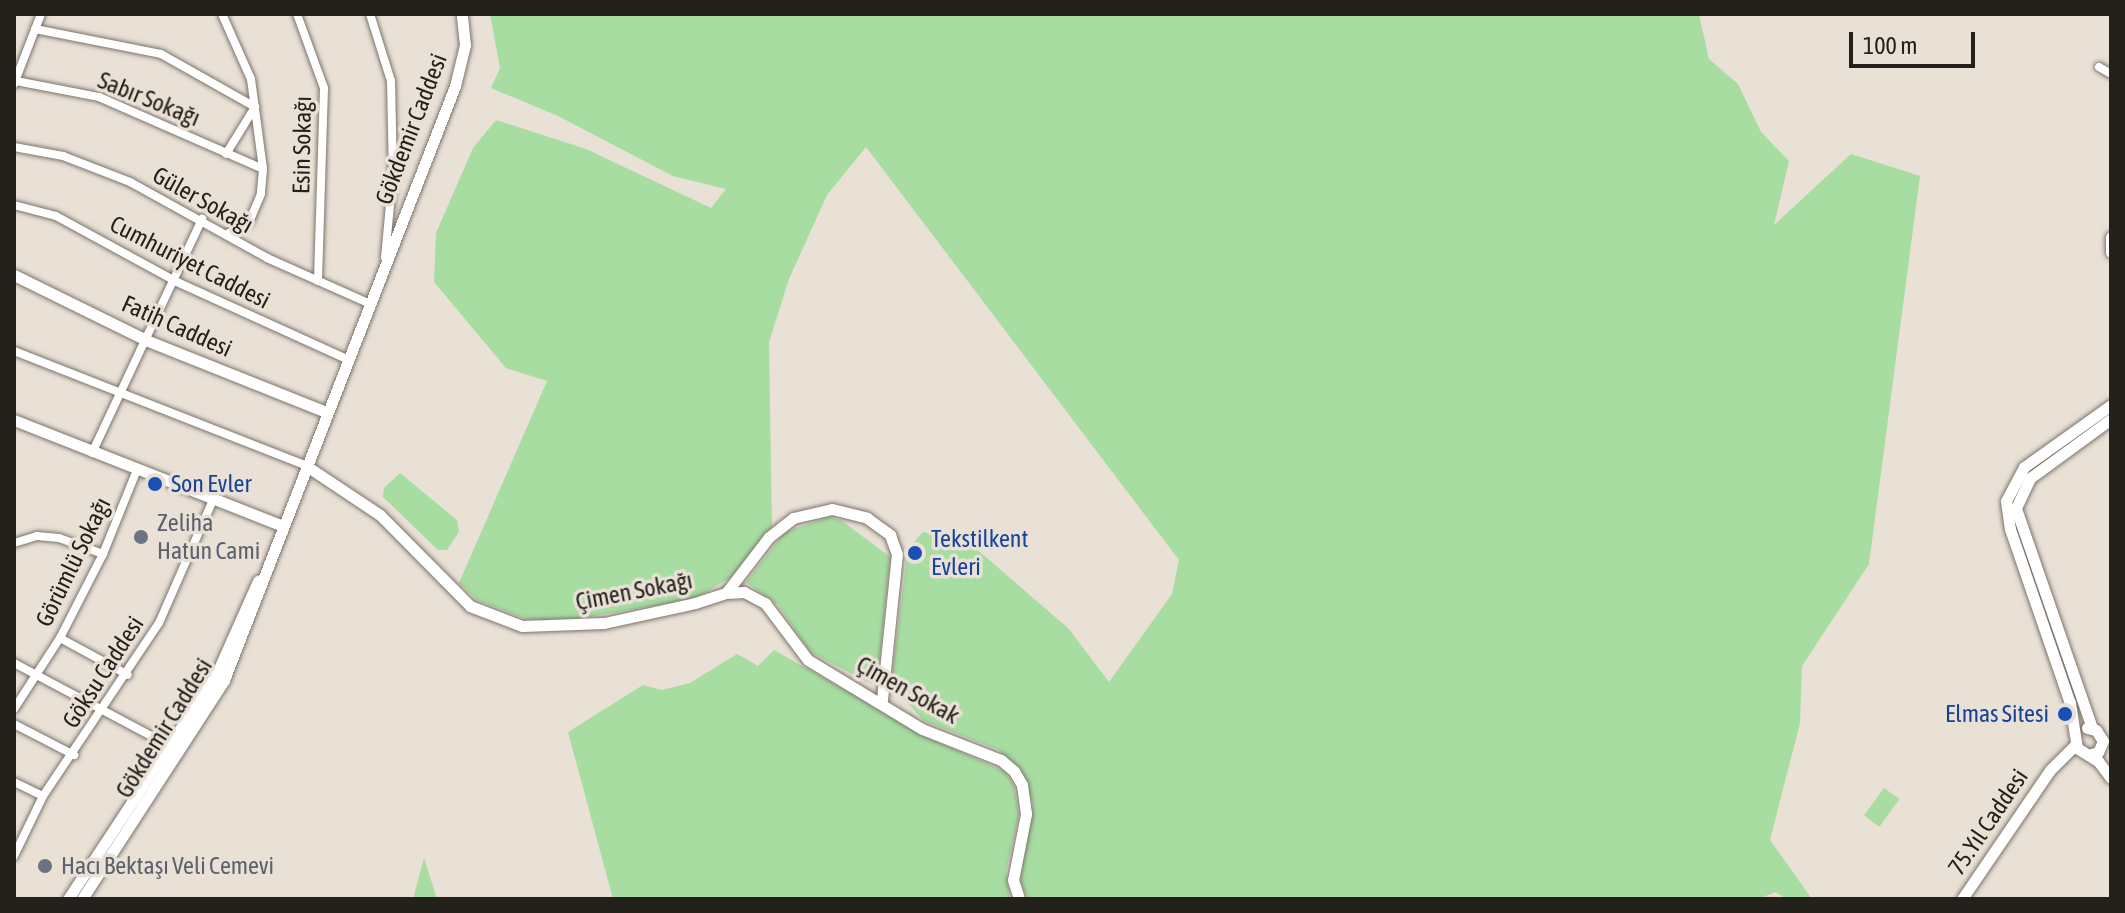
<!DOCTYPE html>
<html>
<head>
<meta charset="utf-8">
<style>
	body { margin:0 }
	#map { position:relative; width:2125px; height:913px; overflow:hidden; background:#e9e0d6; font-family:"Asap Condensed",sans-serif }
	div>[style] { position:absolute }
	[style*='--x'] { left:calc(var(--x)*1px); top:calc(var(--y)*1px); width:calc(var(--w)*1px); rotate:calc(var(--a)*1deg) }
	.green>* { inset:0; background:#a7dda1; transform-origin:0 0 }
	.roads { filter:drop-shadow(0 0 2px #7c746b) drop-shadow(0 0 2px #7c746b) }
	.street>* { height:8px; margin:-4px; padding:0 4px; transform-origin:4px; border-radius:4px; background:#fff }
	.secondary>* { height:11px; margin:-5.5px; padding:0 5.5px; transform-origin:5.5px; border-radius:5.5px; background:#fff }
	.dots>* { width:22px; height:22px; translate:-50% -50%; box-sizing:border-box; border:4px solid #e9e0d6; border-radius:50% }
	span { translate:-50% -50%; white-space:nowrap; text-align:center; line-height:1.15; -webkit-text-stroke:7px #e9e0d6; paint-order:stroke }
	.street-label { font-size:24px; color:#24211d }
	.transit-label { font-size:24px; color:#164399 }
	.left { translate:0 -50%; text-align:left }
	.right { translate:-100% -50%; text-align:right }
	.worship-label { font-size:24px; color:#5b616d }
	.frame { position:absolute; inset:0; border:16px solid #24211d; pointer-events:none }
	.scale { position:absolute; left:1849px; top:32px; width:126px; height:36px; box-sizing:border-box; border:4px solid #24211d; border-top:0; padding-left:10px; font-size:24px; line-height:28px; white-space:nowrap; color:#24211d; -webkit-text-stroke:6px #e9e0d6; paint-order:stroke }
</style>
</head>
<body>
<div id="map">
	<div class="green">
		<i style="clip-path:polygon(490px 14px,1699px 14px,1709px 59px,1738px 84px,1761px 132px,1789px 161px,1774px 225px,1851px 154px,1920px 176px,1869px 564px,1802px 666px,1800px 723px,1770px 840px,1812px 899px,1787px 899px,1775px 892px,1759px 899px,1028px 899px,1020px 881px,1033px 804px,1025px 778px,999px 750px,924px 721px,891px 685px,908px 548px,923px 532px,966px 540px,1068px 628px,1109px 682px,1172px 594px,1179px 560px,866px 147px,827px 195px,789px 279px,769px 342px,772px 528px,730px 578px,694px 599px,565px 621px,526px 619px,477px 600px,459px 583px,547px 381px,506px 368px,434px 282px,436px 233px,473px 148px,496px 120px,586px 149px,711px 208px,726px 189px,673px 176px,558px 116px,491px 88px,500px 68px)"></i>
		<i style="clip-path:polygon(400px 473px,457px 520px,459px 532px,447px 550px,438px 550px,383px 497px,384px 488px)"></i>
		<i style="clip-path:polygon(828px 517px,841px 520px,890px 557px,878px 677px,871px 684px,810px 652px,778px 605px,746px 582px,785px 532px)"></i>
		<i style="clip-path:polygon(774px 650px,933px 740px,1004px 771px,1014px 785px,1019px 814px,1006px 872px,1010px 899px,613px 899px,568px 732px,643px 685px,662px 690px,690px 683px,737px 654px,758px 666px)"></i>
		<i style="left:1884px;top:788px;width:19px;height:34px;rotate:36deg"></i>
		<i style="clip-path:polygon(424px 858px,437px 899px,413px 899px)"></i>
	</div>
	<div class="roads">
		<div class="street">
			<i style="--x:222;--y:14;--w:71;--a:66"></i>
			<i style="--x:251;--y:79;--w:91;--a:82.4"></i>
			<i style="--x:263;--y:169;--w:25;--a:95"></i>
			<i style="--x:261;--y:194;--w:30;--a:113"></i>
			<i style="--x:249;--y:222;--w:25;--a:151"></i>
			<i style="--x:297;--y:14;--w:79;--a:70"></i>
			<i style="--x:324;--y:88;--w:193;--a:91.8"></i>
			<i style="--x:370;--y:14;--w:70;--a:72.6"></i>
			<i style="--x:391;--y:81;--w:92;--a:88.8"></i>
			<i style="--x:393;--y:173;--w:85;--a:95.4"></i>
			<i style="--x:35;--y:29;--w:128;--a:11.2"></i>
			<i style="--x:161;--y:54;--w:108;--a:29.4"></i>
			<i style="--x:255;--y:107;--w:55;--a:121.7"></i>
			<i style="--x:2099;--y:67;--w:14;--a:30"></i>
			<i style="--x:16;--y:81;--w:85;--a:10.9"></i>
			<i style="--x:99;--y:97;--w:179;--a:23.7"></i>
			<i style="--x:14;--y:84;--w:75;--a:-68.9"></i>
			<i style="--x:14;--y:147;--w:50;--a:10.4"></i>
			<i style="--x:63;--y:156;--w:72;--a:21.2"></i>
			<i style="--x:130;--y:182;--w:157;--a:29"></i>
			<i style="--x:267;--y:258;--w:111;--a:24"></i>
			<i style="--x:14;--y:205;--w:43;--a:14.7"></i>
			<i style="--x:56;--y:216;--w:138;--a:28.6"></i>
			<i style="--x:177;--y:282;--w:187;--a:24.4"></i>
			<i style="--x:14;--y:351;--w:313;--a:21.4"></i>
			<i style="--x:92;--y:453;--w:259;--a:-64.8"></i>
			<i style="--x:14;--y:543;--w:24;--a:-17"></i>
			<i style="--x:37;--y:536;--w:22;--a:5"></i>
			<i style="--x:59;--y:538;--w:47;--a:20"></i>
			<i style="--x:60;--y:638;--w:77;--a:28.6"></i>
			<i style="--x:14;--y:663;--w:181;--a:28"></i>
			<i style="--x:14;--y:709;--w:85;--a:-57.1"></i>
			<i style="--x:60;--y:638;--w:94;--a:-62.9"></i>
			<i style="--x:103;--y:554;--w:91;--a:-68"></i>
			<i style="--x:14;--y:724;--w:68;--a:27.3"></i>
			<i style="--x:14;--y:782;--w:32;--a:26"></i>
			<i style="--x:14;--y:856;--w:67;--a:-64.2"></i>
			<i style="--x:43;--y:796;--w:208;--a:-56.2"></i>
			<i style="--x:159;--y:623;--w:132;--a:-66.3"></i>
		</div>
		<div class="secondary">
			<i style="--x:2111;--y:237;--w:15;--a:90"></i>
			<i style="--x:14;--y:275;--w:149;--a:26.2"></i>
			<i style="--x:148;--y:341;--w:192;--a:21.7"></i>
			<i style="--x:2111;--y:405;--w:107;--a:144.5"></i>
			<i style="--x:2024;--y:467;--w:38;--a:118"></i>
			<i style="--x:2006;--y:501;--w:28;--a:82"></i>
			<i style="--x:2010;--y:529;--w:184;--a:71"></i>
			<i style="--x:2070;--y:703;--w:46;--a:81.2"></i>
			<i style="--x:2077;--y:748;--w:25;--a:32"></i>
			<i style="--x:2098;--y:761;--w:21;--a:53"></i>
			<i style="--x:14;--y:420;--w:286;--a:21.5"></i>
			<i style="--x:305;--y:465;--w:90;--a:33.7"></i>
			<i style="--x:380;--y:515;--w:128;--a:45.3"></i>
			<i style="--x:470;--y:606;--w:56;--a:21"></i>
			<i style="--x:522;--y:626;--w:82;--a:-2.1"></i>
			<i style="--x:604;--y:623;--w:93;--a:-12.4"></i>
			<i style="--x:695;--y:603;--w:33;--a:-18"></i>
			<i style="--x:726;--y:593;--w:71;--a:-52.5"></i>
			<i style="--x:769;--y:537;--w:31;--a:-38"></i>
			<i style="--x:793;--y:518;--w:40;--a:-13"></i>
			<i style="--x:832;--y:509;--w:36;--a:14"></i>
			<i style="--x:867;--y:518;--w:29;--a:36"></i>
			<i style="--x:890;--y:535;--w:20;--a:70"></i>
			<i style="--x:897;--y:554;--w:147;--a:95.9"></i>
			<i style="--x:726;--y:593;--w:18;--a:-3"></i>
			<i style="--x:744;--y:592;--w:24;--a:28"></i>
			<i style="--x:765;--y:603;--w:71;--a:53"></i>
			<i style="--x:808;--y:660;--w:133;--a:31.2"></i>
			<i style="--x:922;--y:729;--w:85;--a:21.4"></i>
			<i style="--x:1001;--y:760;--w:17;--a:40"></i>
			<i style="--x:1014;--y:771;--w:16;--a:60"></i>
			<i style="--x:1022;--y:785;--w:29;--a:82"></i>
			<i style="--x:1026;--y:814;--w:67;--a:101.1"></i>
			<i style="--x:1013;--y:880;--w:20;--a:72"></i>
			<i style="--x:2087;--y:728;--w:9;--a:13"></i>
			<i style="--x:2096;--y:730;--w:13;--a:58"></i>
			<i style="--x:2103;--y:741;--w:12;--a:114"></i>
			<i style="--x:2098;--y:752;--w:10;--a:163"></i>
			<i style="--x:2092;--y:728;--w:233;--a:-109.1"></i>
			<i style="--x:2016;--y:508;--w:33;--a:-65"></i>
			<i style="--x:2030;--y:478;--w:100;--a:-36.1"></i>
			<i style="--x:68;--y:899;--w:271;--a:-56.6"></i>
			<i style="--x:217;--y:673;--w:101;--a:-66"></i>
			<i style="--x:82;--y:899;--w:261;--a:-57"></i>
			<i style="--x:224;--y:680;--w:637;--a:-68.75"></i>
			<i style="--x:455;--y:86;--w:42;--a:-76.3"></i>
			<i style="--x:465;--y:45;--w:31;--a:-96"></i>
			<i style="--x:1962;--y:899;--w:156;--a:-55.7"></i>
			<i style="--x:2050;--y:770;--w:37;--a:-45"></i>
		</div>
	</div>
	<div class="dots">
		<i style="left:155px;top:484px;background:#1a4fb4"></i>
		<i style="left:141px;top:537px;background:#6b7280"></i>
		<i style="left:915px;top:553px;background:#1a4fb4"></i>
		<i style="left:2065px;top:714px;background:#1a4fb4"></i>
		<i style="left:45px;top:866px;background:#6b7280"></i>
	</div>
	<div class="street-label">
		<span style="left:149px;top:99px;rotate:22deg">Sabır Sokağı</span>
		<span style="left:411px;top:129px;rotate:-69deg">Gökdemir Caddesi</span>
		<span style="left:302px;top:145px;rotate:-89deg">Esin Sokağı</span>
		<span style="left:203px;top:200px;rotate:29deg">Güler Sokağı</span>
		<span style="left:190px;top:262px;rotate:27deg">Cumhuriyet Caddesi</span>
		<span style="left:177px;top:326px;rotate:24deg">Fatih Caddesi</span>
		<span style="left:73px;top:562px;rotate:-64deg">Görümlü Sokağı</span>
		<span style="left:634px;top:591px;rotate:-11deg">Çimen Sokağı</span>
		<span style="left:103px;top:672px;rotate:-57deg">Göksu Caddesi</span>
		<span style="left:908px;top:690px;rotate:29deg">Çimen Sokak</span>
		<span style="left:164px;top:728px;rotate:-58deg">Gökdemir Caddesi</span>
		<span style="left:1988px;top:822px;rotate:-56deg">75.Yıl Caddesi</span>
	</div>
	<div class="transit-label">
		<span class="left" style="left:171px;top:484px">Son Evler</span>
		<span class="left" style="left:931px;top:553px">Tekstilkent<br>Evleri</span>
		<span class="right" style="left:2049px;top:714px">Elmas Sitesi</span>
	</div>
	<div class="worship-label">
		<span class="left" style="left:157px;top:537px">Zeliha<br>Hatun Cami</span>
		<span class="left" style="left:61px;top:866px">Hacı Bektaşı Veli Cemevi</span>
	</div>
	<div class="frame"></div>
	<div class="scale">100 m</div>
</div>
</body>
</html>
